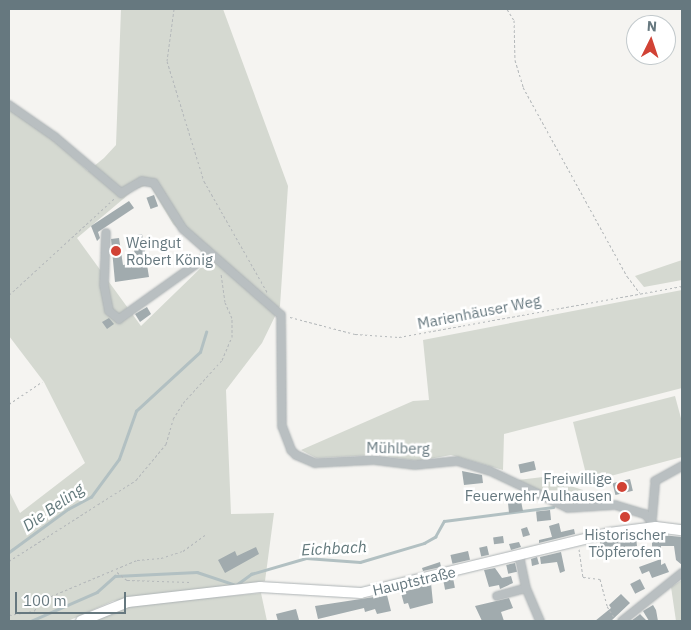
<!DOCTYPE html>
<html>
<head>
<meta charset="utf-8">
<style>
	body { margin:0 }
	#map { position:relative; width:691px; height:630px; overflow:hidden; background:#f5f4f1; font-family:"IBM Plex Sans",sans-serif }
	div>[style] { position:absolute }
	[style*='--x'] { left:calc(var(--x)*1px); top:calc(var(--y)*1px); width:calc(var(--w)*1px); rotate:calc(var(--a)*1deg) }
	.green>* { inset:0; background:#d5d9d1 }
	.stream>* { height:2.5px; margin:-1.25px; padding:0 1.25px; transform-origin:1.25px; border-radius:1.25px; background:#b2c0c2 }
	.building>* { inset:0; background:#a1abae; transform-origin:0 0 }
	.path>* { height:1px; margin-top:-0.5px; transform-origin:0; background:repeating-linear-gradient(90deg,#b4b8ba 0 2.5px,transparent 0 5px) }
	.roads { filter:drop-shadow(0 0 1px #adb3b5) drop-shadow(0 0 1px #adb3b5) }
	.minor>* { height:8px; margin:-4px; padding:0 4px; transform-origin:4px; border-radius:4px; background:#b9bfc1 }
	.major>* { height:10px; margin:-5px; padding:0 5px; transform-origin:5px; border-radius:5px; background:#fff }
	.dots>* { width:14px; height:14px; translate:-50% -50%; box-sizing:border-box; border:2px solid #fff; border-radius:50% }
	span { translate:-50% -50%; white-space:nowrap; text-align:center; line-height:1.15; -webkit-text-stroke:5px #fff; paint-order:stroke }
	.poi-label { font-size:15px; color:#66787f }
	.left { translate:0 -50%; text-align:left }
	.right { translate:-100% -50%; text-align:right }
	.street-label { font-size:15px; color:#66787f }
	.water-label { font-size:16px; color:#63797c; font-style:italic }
	.frame { position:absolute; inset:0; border:10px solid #66787f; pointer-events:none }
	.north { position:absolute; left:626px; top:15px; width:50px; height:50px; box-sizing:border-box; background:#fff; border:1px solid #c2c9cc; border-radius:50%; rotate:4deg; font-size:14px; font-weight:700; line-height:20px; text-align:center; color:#66787f }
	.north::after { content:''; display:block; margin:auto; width:18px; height:22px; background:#d14235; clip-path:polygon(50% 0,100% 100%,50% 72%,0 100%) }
	.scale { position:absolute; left:15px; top:592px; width:111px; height:22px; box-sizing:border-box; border:2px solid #66787f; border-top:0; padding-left:6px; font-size:15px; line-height:18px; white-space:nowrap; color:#66787f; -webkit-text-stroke:4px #fff; paint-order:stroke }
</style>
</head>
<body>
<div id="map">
	<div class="green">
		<i style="clip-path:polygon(evenodd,121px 9px,223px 9px,288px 186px,280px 306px,262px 343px,226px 390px,231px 514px,274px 513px,265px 581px,113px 601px,68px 621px,9px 621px,9px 491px,20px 513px,85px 463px,44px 382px,9px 336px,9px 109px,54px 140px,88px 171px,104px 158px,116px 145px,121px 9px,145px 186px,151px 187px,173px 224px,210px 259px,141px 326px,77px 238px,135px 189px,145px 186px)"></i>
		<i style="clip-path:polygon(682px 260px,682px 280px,644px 287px,635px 276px)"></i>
		<i style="clip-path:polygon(682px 290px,682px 388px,504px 434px,503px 470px,451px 455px,418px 461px,376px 455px,316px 458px,301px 450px,413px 401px,429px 400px,423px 340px)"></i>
		<i style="clip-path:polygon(675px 396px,682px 422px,682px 457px,588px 482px,573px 422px)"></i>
		<i style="clip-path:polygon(543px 477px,583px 490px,586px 504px,566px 504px,518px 480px)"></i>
		<i style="clip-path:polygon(682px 580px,682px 621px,676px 621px,671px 587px)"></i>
		<i style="clip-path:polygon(261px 593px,267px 621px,90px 621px,117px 609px,140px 604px)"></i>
	</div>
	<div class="stream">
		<i style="--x:9;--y:552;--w:73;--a:-36.1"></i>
		<i style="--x:68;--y:509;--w:26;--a:-28"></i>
		<i style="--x:91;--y:497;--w:47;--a:-53.6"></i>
		<i style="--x:119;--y:459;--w:51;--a:-70.5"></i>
		<i style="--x:136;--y:411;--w:87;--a:-42.7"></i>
		<i style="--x:200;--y:352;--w:21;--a:-73"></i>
		<i style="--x:31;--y:621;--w:72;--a:-23.7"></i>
		<i style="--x:97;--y:592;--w:24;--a:-42"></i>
		<i style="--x:115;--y:576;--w:82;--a:-2.8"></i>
		<i style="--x:197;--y:572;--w:41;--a:18.4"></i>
		<i style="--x:236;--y:585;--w:19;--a:-36"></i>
		<i style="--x:251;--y:574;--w:57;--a:-16.2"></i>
		<i style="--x:306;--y:558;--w:54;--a:4.2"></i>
		<i style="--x:360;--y:562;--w:67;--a:-16.5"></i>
		<i style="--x:424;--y:543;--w:13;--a:-29"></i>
		<i style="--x:435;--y:537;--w:18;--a:-61"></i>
		<i style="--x:444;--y:521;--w:110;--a:-7.3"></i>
	</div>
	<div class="building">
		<i style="left:154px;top:195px;width:12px;height:8px;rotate:70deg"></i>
		<i style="clip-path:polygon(129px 201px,134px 208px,98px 232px,100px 238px,97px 241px,91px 226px)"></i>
		<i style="clip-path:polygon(142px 234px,149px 277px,115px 282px,111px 239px,119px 238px,123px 265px,136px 263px,132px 236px)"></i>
		<i style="clip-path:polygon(147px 307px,151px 314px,140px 322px,135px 314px)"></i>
		<i style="clip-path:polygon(109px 318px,114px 324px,107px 329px,102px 322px)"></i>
		<i style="left:534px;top:461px;width:9px;height:16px;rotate:77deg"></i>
		<i style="clip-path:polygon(462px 471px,482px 475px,483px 483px,464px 485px)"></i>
		<i style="left:630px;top:479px;width:12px;height:18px;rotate:76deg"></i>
		<i style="clip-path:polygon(519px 491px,523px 511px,509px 513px,507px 493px)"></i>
		<i style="left:550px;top:510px;width:10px;height:14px;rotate:84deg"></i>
		<i style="clip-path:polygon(559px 523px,561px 532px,574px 529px,575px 534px,539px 543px,539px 540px,552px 537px,549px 526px)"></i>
		<i style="clip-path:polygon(527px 527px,530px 535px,523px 537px,521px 529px)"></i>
		<i style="clip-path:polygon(652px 534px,682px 537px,682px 565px,676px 560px,674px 546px,661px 546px,661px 553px,634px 556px,633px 549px,652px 547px)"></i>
		<i style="left:503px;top:536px;width:7px;height:10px;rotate:82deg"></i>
		<i style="clip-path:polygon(636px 537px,637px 546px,602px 553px,600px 542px)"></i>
		<i style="clip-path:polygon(519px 542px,521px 547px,511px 550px,509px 544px)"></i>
		<i style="left:487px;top:546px;width:9px;height:8px;rotate:77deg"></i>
		<i style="clip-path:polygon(256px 547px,259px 554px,225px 573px,218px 560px,235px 551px,237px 556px)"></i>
		<i style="left:468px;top:551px;width:9px;height:18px;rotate:77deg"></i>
		<i style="clip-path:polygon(561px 552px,565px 571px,560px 573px,557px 562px,541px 564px,540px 557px)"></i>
		<i style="clip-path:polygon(537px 557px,539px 564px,532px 566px,531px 559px)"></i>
		<i style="clip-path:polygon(661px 559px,661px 565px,665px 563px,669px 572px,652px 578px,649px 571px,642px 574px,639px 567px)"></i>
		<i style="clip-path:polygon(440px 562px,441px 567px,423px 571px,422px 568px)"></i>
		<i style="left:515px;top:563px;width:9px;height:9px;rotate:77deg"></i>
		<i style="clip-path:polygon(495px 568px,502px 578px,511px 576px,513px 583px,500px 589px,499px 585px,489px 587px,484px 570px)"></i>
		<i style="left:453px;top:578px;width:10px;height:10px;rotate:79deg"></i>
		<i style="left:640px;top:579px;width:11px;height:11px;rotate:63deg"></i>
		<i style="clip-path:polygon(431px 583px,433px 603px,410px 609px,408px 603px,404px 604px,401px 593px)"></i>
		<i style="clip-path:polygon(621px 594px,630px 603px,611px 621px,595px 621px,611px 608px,609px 605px)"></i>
		<i style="clip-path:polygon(387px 595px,391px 611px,377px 614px,375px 609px,365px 612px,364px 608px,318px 619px,315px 606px)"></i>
		<i style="clip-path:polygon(509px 598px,513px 608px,501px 612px,504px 621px,482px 621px,475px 606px)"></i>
		<i style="clip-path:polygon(653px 605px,656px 610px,658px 621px,649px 621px,643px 611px)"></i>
		<i style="clip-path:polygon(296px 609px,299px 620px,278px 621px,276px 614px)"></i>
		<i style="clip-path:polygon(640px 614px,647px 621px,631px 621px,639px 615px)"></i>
	</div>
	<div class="path">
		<i style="--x:174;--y:9;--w:52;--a:97.7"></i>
		<i style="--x:167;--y:61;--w:126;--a:72.9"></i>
		<i style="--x:204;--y:181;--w:128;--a:60.4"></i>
		<i style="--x:507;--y:9;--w:13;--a:58"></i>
		<i style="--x:514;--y:20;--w:40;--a:88.6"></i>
		<i style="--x:515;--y:60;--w:28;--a:73"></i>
		<i style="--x:523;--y:87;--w:216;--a:61.2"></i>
		<i style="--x:627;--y:276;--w:21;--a:53"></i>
		<i style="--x:9;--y:295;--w:144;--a:-42.5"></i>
		<i style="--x:290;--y:317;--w:67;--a:14.7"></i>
		<i style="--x:355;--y:334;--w:44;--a:3.9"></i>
		<i style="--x:399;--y:337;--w:288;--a:-10.2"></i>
		<i style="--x:9;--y:404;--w:40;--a:-34"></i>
		<i style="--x:579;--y:549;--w:28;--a:82"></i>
		<i style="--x:583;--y:577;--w:17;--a:7"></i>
		<i style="--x:600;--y:579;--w:28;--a:75"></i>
		<i style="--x:607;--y:606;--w:15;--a:58"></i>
		<i style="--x:9;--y:561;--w:151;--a:-32.5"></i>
		<i style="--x:136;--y:480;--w:47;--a:-50.2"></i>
		<i style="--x:166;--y:444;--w:26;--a:-74"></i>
		<i style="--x:173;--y:419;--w:19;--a:-58"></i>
		<i style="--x:183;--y:403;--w:58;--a:-47.8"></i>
		<i style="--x:222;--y:360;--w:25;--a:-67"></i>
		<i style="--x:232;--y:337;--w:19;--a:-90"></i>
		<i style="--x:232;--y:318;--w:17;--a:-114"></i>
		<i style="--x:225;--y:302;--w:28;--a:-98"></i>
		<i style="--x:117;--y:572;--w:13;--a:39"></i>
		<i style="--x:127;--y:580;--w:63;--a:1.8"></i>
		<i style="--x:9;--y:615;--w:25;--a:-9"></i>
		<i style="--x:34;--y:611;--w:14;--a:-54"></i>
		<i style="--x:42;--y:600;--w:103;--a:-22.8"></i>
		<i style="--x:137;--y:560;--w:24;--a:-5"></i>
		<i style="--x:161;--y:558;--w:23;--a:-18"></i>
		<i style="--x:183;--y:551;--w:29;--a:-36"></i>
	</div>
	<div class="roads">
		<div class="minor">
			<i style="--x:9;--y:105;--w:56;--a:34.8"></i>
			<i style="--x:55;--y:137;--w:87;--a:40.3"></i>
			<i style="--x:121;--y:193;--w:24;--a:-30"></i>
			<i style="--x:142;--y:181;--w:12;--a:9"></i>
			<i style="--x:154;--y:183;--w:54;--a:57.8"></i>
			<i style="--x:183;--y:229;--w:130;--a:41.3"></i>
			<i style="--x:281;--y:315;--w:111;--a:89.5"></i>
			<i style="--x:282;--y:426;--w:26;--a:69"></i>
			<i style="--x:291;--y:450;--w:7;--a:45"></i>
			<i style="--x:296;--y:455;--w:21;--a:23"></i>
			<i style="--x:315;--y:463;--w:59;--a:-2.9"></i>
			<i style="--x:374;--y:460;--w:41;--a:7"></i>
			<i style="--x:415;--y:465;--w:42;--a:-5.4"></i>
			<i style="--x:457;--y:461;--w:34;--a:17"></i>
			<i style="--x:490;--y:471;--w:86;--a:25.4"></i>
			<i style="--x:568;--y:508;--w:47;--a:-3.7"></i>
			<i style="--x:615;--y:505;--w:31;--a:17"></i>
			<i style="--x:645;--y:514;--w:17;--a:50"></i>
			<i style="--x:106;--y:233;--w:52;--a:92.2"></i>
			<i style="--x:104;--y:285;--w:26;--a:79"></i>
			<i style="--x:109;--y:311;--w:13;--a:39"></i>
			<i style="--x:119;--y:319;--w:112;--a:-35.5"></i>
			<i style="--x:652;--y:519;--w:38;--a:-85"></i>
			<i style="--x:655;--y:481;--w:31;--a:-29"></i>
			<i style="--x:526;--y:588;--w:36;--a:67"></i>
			<i style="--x:497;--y:596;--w:30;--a:-15"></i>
			<i style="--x:526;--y:588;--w:34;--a:-102"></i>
			<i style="--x:622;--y:621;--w:77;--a:-38.7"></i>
		</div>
		<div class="major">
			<i style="--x:81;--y:621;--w:51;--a:-22"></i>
			<i style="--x:128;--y:602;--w:133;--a:-6.5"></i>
			<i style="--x:260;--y:587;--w:101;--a:3.4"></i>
			<i style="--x:361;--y:593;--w:255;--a:-13.6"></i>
			<i style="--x:609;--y:533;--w:47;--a:-7.3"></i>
			<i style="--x:656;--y:527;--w:26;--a:7"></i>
		</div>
	</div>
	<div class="dots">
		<i style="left:116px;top:251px;background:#d14235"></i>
		<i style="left:622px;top:487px;background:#d14235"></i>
		<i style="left:625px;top:517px;background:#d14235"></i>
	</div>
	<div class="poi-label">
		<span class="left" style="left:126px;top:251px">Weingut<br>Robert König</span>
		<span class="right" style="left:612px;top:487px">Freiwillige<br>Feuerwehr Aulhausen</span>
		<span style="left:625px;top:543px">Historischer<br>Töpferofen</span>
	</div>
	<div class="street-label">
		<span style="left:479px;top:312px;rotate:-11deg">Marienhäuser Weg</span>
		<span style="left:398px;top:448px;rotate:1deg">Mühlberg</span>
		<span style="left:414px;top:581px;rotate:-13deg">Hauptstraße</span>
	</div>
	<div class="water-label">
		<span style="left:53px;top:507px;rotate:-35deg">Die Beling</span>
		<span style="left:334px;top:548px;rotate:-3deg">Eichbach</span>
	</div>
	<div class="frame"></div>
	<div class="north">N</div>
	<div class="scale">100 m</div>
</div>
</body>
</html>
